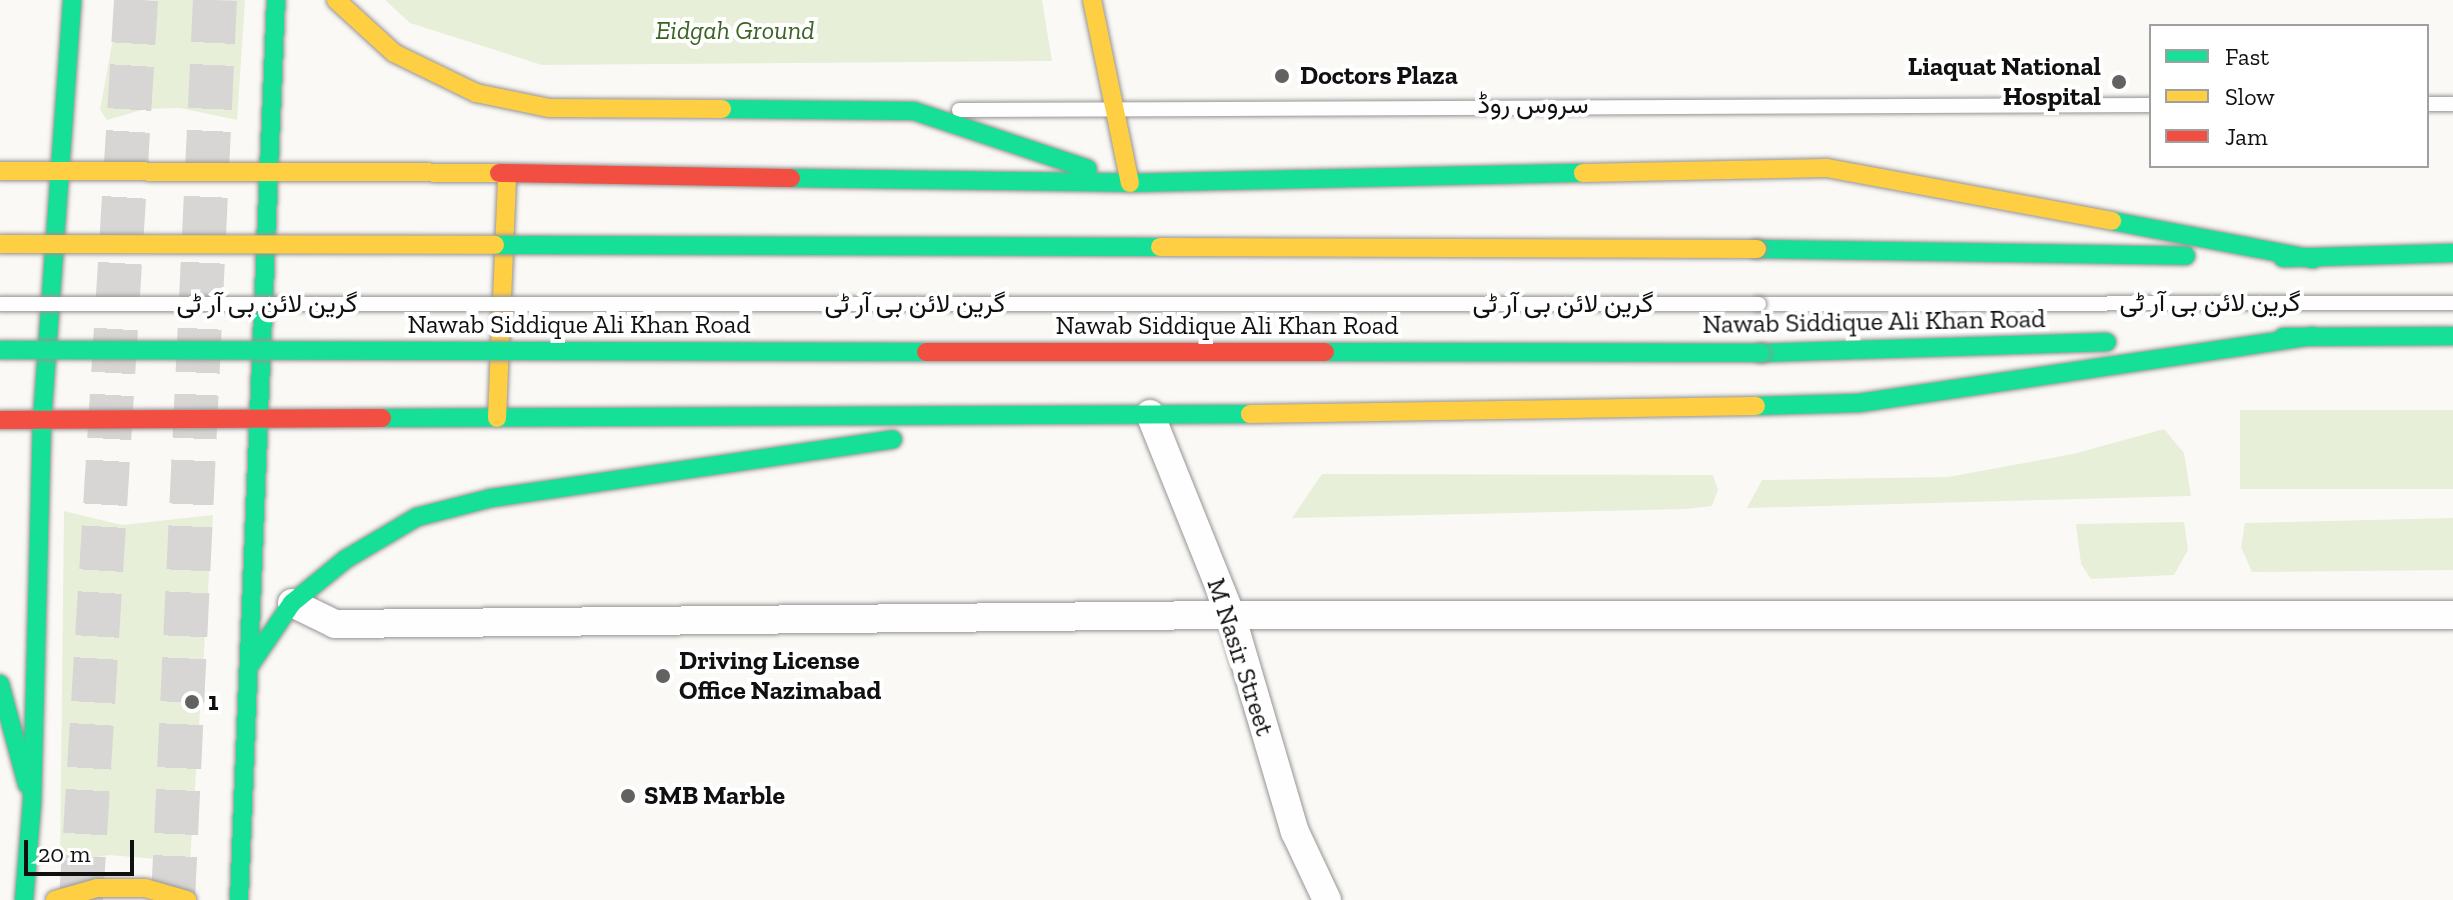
<!DOCTYPE html>
<html>
<head>
<meta charset="utf-8">
<style>
	body { margin:0 }
	#map { position:relative; width:2453px; height:900px; overflow:hidden; background:#fbf9f6; font-family:"Zilla Slab",Vazirmatn,serif }
	div>[style] { position:absolute }
	[style*='--x'] { left:calc(var(--x)*1px); top:calc(var(--y)*1px); width:calc(var(--w)*1px); rotate:calc(var(--a)*1deg) }
	.green>* { inset:0; background:#e8efd8; transform-origin:0 0 }
	.highway-tunnel>* { height:44px; margin-top:-22px; transform-origin:0; background:repeating-linear-gradient(90deg,#d8d6d4 0 44px,transparent 0 66px) }
	.roads { filter:drop-shadow(0 0 2px #969594) drop-shadow(0 0 2px #969594) }
	.lane>* { height:14px; margin:-7px; padding:0 7px; transform-origin:7px; border-radius:7px; background:#fefefe }
	.street>* { height:28px; margin:-14px; padding:0 14px; transform-origin:14px; border-radius:14px; background:#fefefe }
	.fast>* { height:18px; margin:-9px; padding:0 9px; transform-origin:9px; border-radius:9px; background:#16e098 }
	.slow>* { height:18px; margin:-9px; padding:0 9px; transform-origin:9px; border-radius:9px; background:#ffcf43 }
	.jam>* { height:18px; margin:-9px; padding:0 9px; transform-origin:9px; border-radius:9px; background:#f24e42 }
	.bridges { filter:drop-shadow(0 0 2px #969594) drop-shadow(0 0 2px #969594) }
	.lane-bridge>* { height:14px; margin:-7px; padding:0 7px; transform-origin:7px; border-radius:7px; background:#fefefe }
	.fast-bridge>* { height:18px; margin:-9px; padding:0 9px; transform-origin:9px; border-radius:9px; background:#16e098 }
	.slow-bridge>* { height:18px; margin:-9px; padding:0 9px; transform-origin:9px; border-radius:9px; background:#ffcf43 }
	.jam-bridge>* { height:18px; margin:-9px; padding:0 9px; transform-origin:9px; border-radius:9px; background:#f24e42 }
	.dots>* { width:22px; height:22px; translate:-50% -50%; box-sizing:border-box; border:4px solid #fff; border-radius:50% }
	span { translate:-50% -50%; white-space:nowrap; text-align:center; line-height:1.15; -webkit-text-stroke:8px #fff; paint-order:stroke }
	.park-label { font-size:26px; color:#3b6324; font-style:italic }
	.poi-label { font-size:26px; color:#101010; font-weight:700 }
	.right { translate:-100% -50%; text-align:right }
	.left { translate:0 -50%; text-align:left }
	.street-label { font-size:26px; color:#101010 }
	.legend { position:absolute; left:2149px; top:24px; width:280px; height:144px; box-sizing:border-box; background:#fff; border:2px solid #9f9f9f; margin:0; padding:10px 14px; list-style:none; font-size:24px; color:#101010 }
	.legend li { display:flex; align-items:center; gap:16px; height:40px }
	.legend b { width:40px; border:2px solid #9f9f9f }
	.scale { position:absolute; left:24px; top:840px; width:110px; height:36px; box-sizing:border-box; border:4px solid #101010; border-top:0; padding-left:10px; font-size:24px; line-height:28px; white-space:nowrap; color:#101010; -webkit-text-stroke:6px #fff; paint-order:stroke }
</style>
</head>
<body>
<div id="map">
	<div class="green">
		<i style="clip-path:polygon(120px 0,245px 0,237px 120px,180px 108px,145px 109px,107px 120px,100px 110px)"></i>
		<i style="clip-path:polygon(385px 0,1042px 0,1052px 61px,542px 65px,410px 23px)"></i>
		<i style="left:2453px;top:410px;width:79px;height:213px;rotate:90deg"></i>
		<i style="clip-path:polygon(2164px 429px,2184px 453px,2191px 496px,1747px 508px,1762px 480px,1948px 477px,2073px 454px)"></i>
		<i style="clip-path:polygon(1322px 474px,1713px 475px,1718px 490px,1712px 506px,1687px 509px,1292px 518px)"></i>
		<i style="clip-path:polygon(64px 511px,122px 525px,213px 515px,190px 862px,109px 855px,60px 863px)"></i>
		<i style="clip-path:polygon(2453px 518px,2453px 570px,2252px 572px,2241px 547px,2245px 523px)"></i>
		<i style="clip-path:polygon(2184px 522px,2188px 550px,2174px 575px,2091px 579px,2081px 564px,2076px 524px)"></i>
	</div>
	<div class="highway-tunnel">
		<i style="--x:81;--y:900;--w:902;--a:-86.5"></i>
		<i style="--x:173;--y:900;--w:901;--a:-87.33"></i>
	</div>
	<div class="roads">
		<div class="lane">
			<i style="--x:2427;--y:104;--w:26;--a:0"></i>
			<i style="--x:959;--y:110;--w:1192;--a:-0.24"></i>
			<i style="--x:1759;--y:304;--w:694;--a:-0.08"></i>
		</div>
		<div class="street">
			<i style="--x:1150;--y:414;--w:217;--a:68.1"></i>
			<i style="--x:1231;--y:615;--w:226;--a:73.6"></i>
			<i style="--x:1295;--y:832;--w:75;--a:64.8"></i>
			<i style="--x:292;--y:603;--w:48;--a:26"></i>
			<i style="--x:335;--y:624;--w:896;--a:-0.58"></i>
			<i style="--x:1231;--y:615;--w:1222;--a:0"></i>
		</div>
		<div class="fast">
			<i style="--x:722;--y:109;--w:192;--a:0.6"></i>
			<i style="--x:914;--y:111;--w:183;--a:18.4"></i>
			<i style="--x:791;--y:178;--w:339;--a:0.8"></i>
			<i style="--x:1130;--y:183;--w:453;--a:-1.3"></i>
			<i style="--x:2112;--y:221;--w:205;--a:10.7"></i>
			<i style="--x:1757;--y:249;--w:429;--a:0.9"></i>
			<i style="--x:2283;--y:258;--w:170;--a:-1.7"></i>
			<i style="--x:2283;--y:337;--w:170;--a:-0.3"></i>
			<i style="--x:1761;--y:353;--w:346;--a:-1.8"></i>
			<i style="--x:1756;--y:406;--w:103;--a:-1.7"></i>
			<i style="--x:1859;--y:403;--w:459;--a:-8.4"></i>
			<i style="--x:382;--y:418;--w:868;--a:-0.26"></i>
			<i style="--x:250;--y:665;--w:75;--a:-55.9"></i>
			<i style="--x:292;--y:603;--w:70;--a:-39.2"></i>
			<i style="--x:346;--y:559;--w:82;--a:-30.6"></i>
			<i style="--x:417;--y:517;--w:76;--a:-14.4"></i>
			<i style="--x:491;--y:498;--w:406;--a:-8.3"></i>
			<i style="--x:0;--y:684;--w:104;--a:74.9"></i>
			<i style="--x:24;--y:900;--w:98;--a:-85.3"></i>
			<i style="--x:32;--y:802;--w:381;--a:-88.5"></i>
			<i style="--x:42;--y:421;--w:422;--a:-85.9"></i>
			<i style="--x:239;--y:900;--w:901;--a:-87.65"></i>
		</div>
		<div class="slow">
			<i style="--x:336;--y:0;--w:79;--a:42.4"></i>
			<i style="--x:394;--y:53;--w:91;--a:26"></i>
			<i style="--x:476;--y:93;--w:75;--a:11.6"></i>
			<i style="--x:549;--y:108;--w:173;--a:0.3"></i>
			<i style="--x:1092;--y:0;--w:187;--a:78.3"></i>
			<i style="--x:0;--y:171;--w:499;--a:0.2"></i>
			<i style="--x:1583;--y:173;--w:244;--a:-1.2"></i>
			<i style="--x:1827;--y:168;--w:290;--a:10.5"></i>
			<i style="--x:1250;--y:414;--w:506;--a:-0.91"></i>
			<i style="--x:497;--y:418;--w:243;--a:-87.6"></i>
			<i style="--x:55;--y:900;--w:44;--a:-15.9"></i>
			<i style="--x:97;--y:888;--w:48;--a:0"></i>
			<i style="--x:145;--y:888;--w:44;--a:15.9"></i>
		</div>
		<div class="jam">
			<i style="--x:499;--y:173;--w:292;--a:1"></i>
			<i style="--x:0;--y:420;--w:382;--a:-0.3"></i>
		</div>
	</div>
	<div class="bridges">
		<div class="lane-bridge">
			<i style="--x:0;--y:304;--w:1759;--a:0"></i>
		</div>
		<div class="fast-bridge">
			<i style="--x:495;--y:245;--w:665;--a:0.17"></i>
			<i style="--x:0;--y:350;--w:926;--a:0.12"></i>
			<i style="--x:1325;--y:352;--w:436;--a:0.1"></i>
		</div>
		<div class="slow-bridge">
			<i style="--x:0;--y:244;--w:495;--a:0.1"></i>
			<i style="--x:1160;--y:247;--w:597;--a:0.19"></i>
		</div>
		<div class="jam-bridge">
			<i style="--x:926;--y:352;--w:399;--a:0"></i>
		</div>
	</div>
	<div class="dots">
		<i style="left:1282px;top:76px;background:#626260"></i>
		<i style="left:2119px;top:82px;background:#626260"></i>
		<i style="left:663px;top:676px;background:#626260"></i>
		<i style="left:192px;top:702px;background:#626260"></i>
		<i style="left:628px;top:796px;background:#626260"></i>
	</div>
	<div class="park-label">
		<span style="left:735px;top:31px">Eidgah Ground</span>
	</div>
	<div class="poi-label">
		<span class="right" style="left:2101px;top:82px">Liaquat National<br>Hospital</span>
		<span class="left" style="left:1300px;top:76px">Doctors Plaza</span>
		<span class="left" style="left:679px;top:676px">Driving License<br>Office Nazimabad</span>
		<span class="left" style="left:208px;top:702px">1</span>
		<span class="left" style="left:644px;top:796px">SMB Marble</span>
	</div>
	<div class="street-label">
		<span style="left:1533px;top:105px">سروس روڈ</span>
		<span style="left:2210px;top:303px">گرین لائن بی آر ٹی</span>
		<span style="left:267px;top:304px">گرین لائن بی آر ٹی</span>
		<span style="left:915px;top:304px">گرین لائن بی آر ٹی</span>
		<span style="left:1563px;top:304px">گرین لائن بی آر ٹی</span>
		<span style="left:1874px;top:322px;rotate:-1deg">Nawab Siddique Ali Khan Road</span>
		<span style="left:579px;top:325px">Nawab Siddique Ali Khan Road</span>
		<span style="left:1227px;top:326px">Nawab Siddique Ali Khan Road</span>
		<span style="left:1240px;top:657px;rotate:72deg">M Nasir Street</span>
	</div>
	<ul class="legend">
	<li><b style="height:10px;background:#16e098"></b>Fast</li>
	<li><b style="height:10px;background:#ffcf43"></b>Slow</li>
	<li><b style="height:10px;background:#f24e42"></b>Jam</li>
	</ul>
	<div class="scale">20 m</div>
</div>
</body>
</html>
